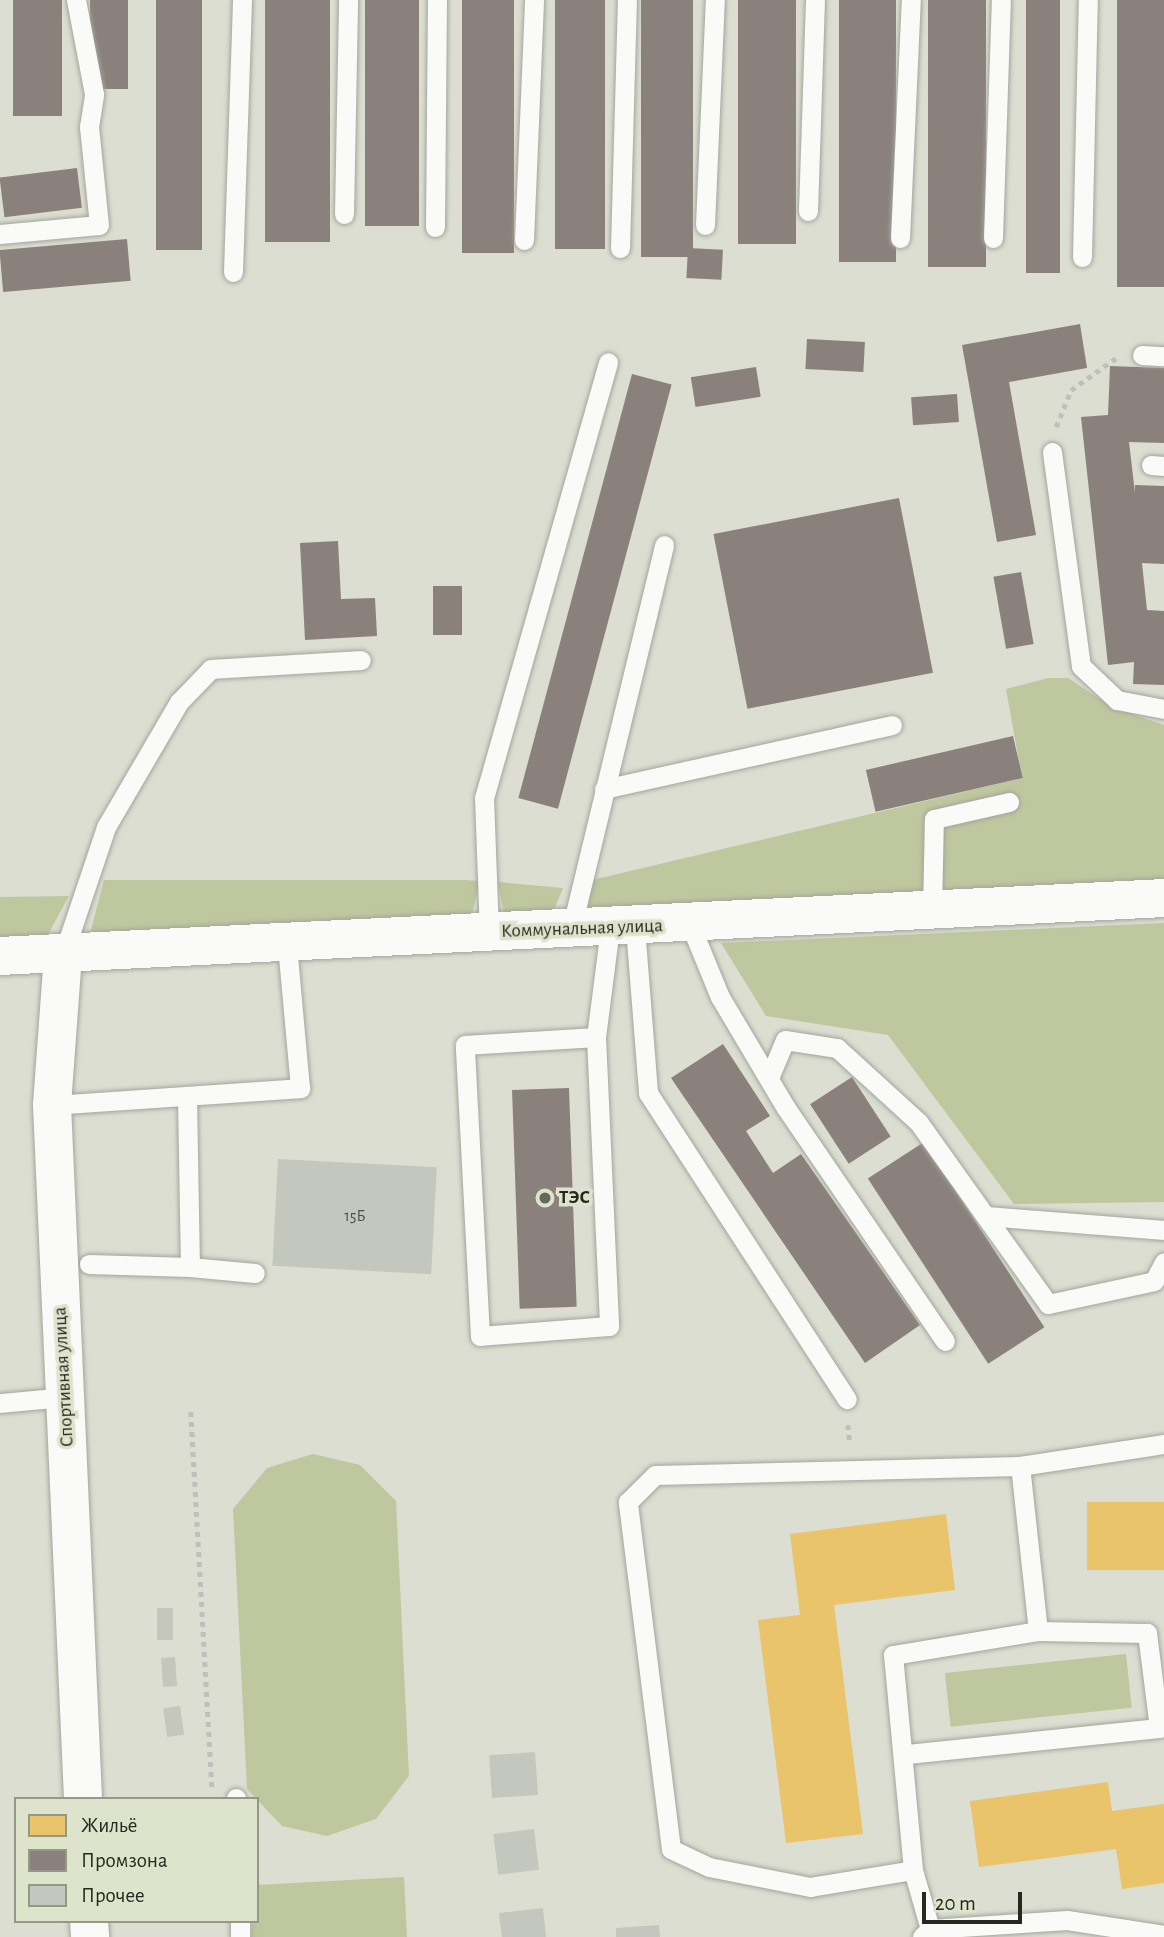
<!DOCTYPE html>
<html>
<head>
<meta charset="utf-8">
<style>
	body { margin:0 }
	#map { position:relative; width:1164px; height:1937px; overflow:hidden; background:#dbded1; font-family:"Alegreya Sans",sans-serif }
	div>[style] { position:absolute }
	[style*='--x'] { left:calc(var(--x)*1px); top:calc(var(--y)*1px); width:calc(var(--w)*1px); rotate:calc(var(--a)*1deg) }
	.green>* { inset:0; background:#bfc79f; transform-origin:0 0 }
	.homes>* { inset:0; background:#e9c46a; transform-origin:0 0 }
	.industry>* { inset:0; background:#8a817c; transform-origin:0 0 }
	.building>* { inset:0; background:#c4c7bd; transform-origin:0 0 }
	.path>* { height:4.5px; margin-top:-2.25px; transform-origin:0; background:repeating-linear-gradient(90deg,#bfc0bb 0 5px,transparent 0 10px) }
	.roads { filter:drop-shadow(0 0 2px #a3a69c) drop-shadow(0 0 2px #a3a69c) }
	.service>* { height:19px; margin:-9.5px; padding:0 9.5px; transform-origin:9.5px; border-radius:9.5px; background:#fafaf8 }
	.minor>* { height:38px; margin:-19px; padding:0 19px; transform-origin:19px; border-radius:19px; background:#fafaf8 }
	.dots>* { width:19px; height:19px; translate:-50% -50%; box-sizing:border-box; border:4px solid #dee3cc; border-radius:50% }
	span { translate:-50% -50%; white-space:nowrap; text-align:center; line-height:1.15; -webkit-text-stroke:7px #dee3cc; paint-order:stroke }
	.number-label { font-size:16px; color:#4e5047 }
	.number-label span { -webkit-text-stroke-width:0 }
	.street-label { font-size:19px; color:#262920 }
	.poi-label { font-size:19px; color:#262920; font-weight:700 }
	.left { translate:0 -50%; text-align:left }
	.legend { position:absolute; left:14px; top:1797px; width:245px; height:126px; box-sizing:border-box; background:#dee3cc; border:2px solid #949987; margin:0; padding:9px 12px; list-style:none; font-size:21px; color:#262920 }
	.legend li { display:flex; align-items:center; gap:14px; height:35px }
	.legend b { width:35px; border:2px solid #949987 }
	.scale { position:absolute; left:922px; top:1892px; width:100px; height:32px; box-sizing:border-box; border:4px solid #262920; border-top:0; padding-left:9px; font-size:21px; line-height:24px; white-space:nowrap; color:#262920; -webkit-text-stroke:5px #dee3cc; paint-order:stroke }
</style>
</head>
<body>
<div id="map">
	<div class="green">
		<i style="clip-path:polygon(1048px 678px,1068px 678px,1112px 707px,1164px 725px,1164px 886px,591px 909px,586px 904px,588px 881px,1022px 778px,1006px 689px)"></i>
		<i style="clip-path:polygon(104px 880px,465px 880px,480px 881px,471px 918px,90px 934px)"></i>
		<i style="clip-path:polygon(498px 882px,563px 888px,554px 910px,504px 914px)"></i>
		<i style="clip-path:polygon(69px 896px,45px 940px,0 944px,0 897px)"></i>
		<i style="clip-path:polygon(1164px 923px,1164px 1202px,1014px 1204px,888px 1035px,766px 1016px,721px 943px)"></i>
		<i style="clip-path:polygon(313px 1454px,360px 1465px,396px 1501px,409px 1776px,376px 1819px,327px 1836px,282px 1826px,247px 1789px,233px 1509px,267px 1468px)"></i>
		<i style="left:1126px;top:1654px;width:54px;height:182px;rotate:84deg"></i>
		<i style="clip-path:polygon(404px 1877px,407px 1937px,251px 1937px,257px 1885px)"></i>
	</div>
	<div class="homes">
		<i style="left:1164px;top:1502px;width:68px;height:77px;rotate:90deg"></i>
		<i style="clip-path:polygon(946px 1514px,955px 1590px,834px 1605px,863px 1834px,786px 1843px,758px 1620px,800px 1615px,790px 1534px)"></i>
		<i style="clip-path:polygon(1108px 1782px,1112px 1811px,1164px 1804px,1164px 1883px,1122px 1889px,1116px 1849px,979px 1867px,970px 1801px)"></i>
	</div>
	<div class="industry">
		<i style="left:13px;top:0;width:49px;height:116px"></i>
		<i style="left:90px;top:0;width:38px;height:89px"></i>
		<i style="left:156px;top:0;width:46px;height:250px"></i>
		<i style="left:265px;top:0;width:65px;height:242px"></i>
		<i style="left:365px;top:0;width:54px;height:226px"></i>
		<i style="left:462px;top:0;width:52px;height:253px"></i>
		<i style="left:555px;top:0;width:50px;height:249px"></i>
		<i style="left:641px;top:0;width:52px;height:257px"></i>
		<i style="left:738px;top:0;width:58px;height:244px"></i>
		<i style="left:839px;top:0;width:57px;height:262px"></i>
		<i style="left:928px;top:0;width:58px;height:267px"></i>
		<i style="left:1026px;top:0;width:34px;height:273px"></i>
		<i style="left:1117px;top:0;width:47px;height:287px"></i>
		<i style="left:77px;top:168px;width:40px;height:78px;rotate:83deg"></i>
		<i style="left:127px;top:239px;width:42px;height:128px;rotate:85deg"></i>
		<i style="left:688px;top:248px;width:35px;height:30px;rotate:3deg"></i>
		<i style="clip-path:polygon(1080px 324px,1087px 368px,1009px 382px,1036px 535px,997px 542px,962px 345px)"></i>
		<i style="left:807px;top:339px;width:58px;height:30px;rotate:3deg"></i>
		<i style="clip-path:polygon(1110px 366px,1164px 368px,1164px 443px,1129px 442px,1135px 493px,1135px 485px,1164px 486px,1164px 564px,1142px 563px,1147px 610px,1164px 611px,1164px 685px,1133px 684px,1134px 662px,1108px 665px,1081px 417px,1108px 415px)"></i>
		<i style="left:756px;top:367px;width:30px;height:66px;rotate:81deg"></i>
		<i style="left:632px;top:374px;width:41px;height:439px;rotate:15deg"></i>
		<i style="left:957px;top:394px;width:28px;height:46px;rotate:86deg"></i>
		<i style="left:899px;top:498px;width:178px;height:189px;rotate:79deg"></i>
		<i style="clip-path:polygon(338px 541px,341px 599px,375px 598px,377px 636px,305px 640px,300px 543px)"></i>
		<i style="left:1021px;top:572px;width:73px;height:28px;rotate:80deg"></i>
		<i style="left:433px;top:586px;width:29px;height:49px"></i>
		<i style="left:1013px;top:736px;width:43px;height:151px;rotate:77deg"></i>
		<i style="clip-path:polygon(723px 1044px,770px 1116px,746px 1131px,773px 1173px,801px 1154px,920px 1325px,865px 1363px,671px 1078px)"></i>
		<i style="left:852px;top:1077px;width:71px;height:50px;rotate:57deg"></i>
		<i style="left:569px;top:1088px;width:219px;height:57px;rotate:88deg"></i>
		<i style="left:924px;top:1142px;width:221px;height:67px;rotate:57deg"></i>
	</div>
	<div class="building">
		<i style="left:278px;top:1159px;width:159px;height:107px;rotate:3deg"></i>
		<i style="left:157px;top:1608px;width:16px;height:32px"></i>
		<i style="left:175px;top:1657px;width:29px;height:14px;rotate:86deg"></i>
		<i style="left:180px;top:1706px;width:29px;height:17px;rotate:82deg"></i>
		<i style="left:535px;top:1752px;width:43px;height:46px;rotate:86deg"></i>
		<i style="left:534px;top:1829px;width:41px;height:41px;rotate:83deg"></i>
		<i style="clip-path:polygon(543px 1908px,546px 1937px,502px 1937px,499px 1913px)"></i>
		<i style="clip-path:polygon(659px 1925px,660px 1937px,616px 1937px,616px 1928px)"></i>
	</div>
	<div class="path">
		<i style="--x:1056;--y:427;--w:40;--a:-68"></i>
		<i style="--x:1071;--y:390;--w:55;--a:-35.4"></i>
		<i style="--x:191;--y:1412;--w:377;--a:86.8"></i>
		<i style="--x:848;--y:1425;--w:19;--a:84"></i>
	</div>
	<div class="roads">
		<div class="service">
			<i style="--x:808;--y:211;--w:211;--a:-88.1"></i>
			<i style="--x:344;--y:214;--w:214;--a:-88.9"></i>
			<i style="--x:705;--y:225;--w:225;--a:-87.5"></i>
			<i style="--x:435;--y:227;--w:227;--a:-89.5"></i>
			<i style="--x:0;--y:234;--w:99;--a:-5.2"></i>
			<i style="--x:99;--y:225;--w:99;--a:-95.8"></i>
			<i style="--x:89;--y:127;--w:33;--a:-81"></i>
			<i style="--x:94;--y:94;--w:96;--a:-100.8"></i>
			<i style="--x:900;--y:238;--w:238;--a:-87.4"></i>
			<i style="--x:993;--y:238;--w:238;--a:-88.1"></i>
			<i style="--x:524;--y:240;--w:240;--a:-87.6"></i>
			<i style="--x:620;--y:248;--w:248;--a:-88.4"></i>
			<i style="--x:1082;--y:257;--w:257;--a:-88.7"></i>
			<i style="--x:233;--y:272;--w:272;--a:-88.1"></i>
			<i style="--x:1142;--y:355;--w:22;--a:3"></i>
			<i style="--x:1052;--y:452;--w:216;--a:82.3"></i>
			<i style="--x:1081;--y:666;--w:50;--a:43.4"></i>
			<i style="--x:1117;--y:700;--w:48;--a:10.8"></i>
			<i style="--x:1151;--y:465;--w:13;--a:4"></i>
			<i style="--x:604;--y:789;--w:295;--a:-12.5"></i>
			<i style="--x:932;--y:911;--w:92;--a:-88.8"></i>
			<i style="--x:934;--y:819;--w:77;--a:-12.8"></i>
			<i style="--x:690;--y:924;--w:79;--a:67.7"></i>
			<i style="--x:720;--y:997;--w:129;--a:59.3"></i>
			<i style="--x:786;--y:1108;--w:282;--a:55.7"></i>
			<i style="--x:635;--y:927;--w:167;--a:85.5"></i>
			<i style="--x:648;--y:1093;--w:365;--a:57"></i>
			<i style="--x:571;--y:930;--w:396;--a:-76.4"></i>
			<i style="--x:489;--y:933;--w:135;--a:-92.1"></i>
			<i style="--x:484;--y:798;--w:453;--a:-74.1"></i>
			<i style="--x:63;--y:955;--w:135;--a:-71.4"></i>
			<i style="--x:106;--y:827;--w:145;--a:-59.7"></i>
			<i style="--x:179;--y:702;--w:46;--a:-45.9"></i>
			<i style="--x:211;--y:669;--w:150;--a:-3.4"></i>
			<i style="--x:596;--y:1037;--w:289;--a:87.4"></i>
			<i style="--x:609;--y:1326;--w:129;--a:175.6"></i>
			<i style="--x:480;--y:1336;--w:291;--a:-93"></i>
			<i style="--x:465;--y:1045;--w:131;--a:-3.5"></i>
			<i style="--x:596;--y:1037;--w:110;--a:-82.7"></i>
			<i style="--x:769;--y:1078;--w:41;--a:-67.2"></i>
			<i style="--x:785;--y:1040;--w:53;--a:8.7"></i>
			<i style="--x:837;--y:1048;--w:111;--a:42.4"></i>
			<i style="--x:919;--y:1123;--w:222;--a:54.5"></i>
			<i style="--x:1048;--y:1304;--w:108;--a:-12.2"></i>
			<i style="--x:1154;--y:1281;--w:21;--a:-62"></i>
			<i style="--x:187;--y:1097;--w:170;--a:89"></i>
			<i style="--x:190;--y:1267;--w:65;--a:5.3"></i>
			<i style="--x:52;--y:1105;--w:249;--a:-3.9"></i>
			<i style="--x:300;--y:1088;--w:144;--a:-95.2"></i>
			<i style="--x:986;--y:1216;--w:179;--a:4.5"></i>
			<i style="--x:89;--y:1264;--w:101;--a:1.7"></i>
			<i style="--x:0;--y:1403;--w:65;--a:-5.3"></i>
			<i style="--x:907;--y:1754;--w:253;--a:-5.9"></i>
			<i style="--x:1159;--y:1728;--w:96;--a:-97.2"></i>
			<i style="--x:1147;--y:1633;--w:109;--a:-178.9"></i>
			<i style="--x:236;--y:1798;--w:1;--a:90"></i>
			<i style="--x:913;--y:1870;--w:104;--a:170.6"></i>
			<i style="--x:810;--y:1887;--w:103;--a:-168.8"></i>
			<i style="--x:709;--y:1867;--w:42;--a:-154.7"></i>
			<i style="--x:671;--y:1849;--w:350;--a:-97.1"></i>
			<i style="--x:628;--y:1502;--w:38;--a:-45"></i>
			<i style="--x:655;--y:1475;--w:365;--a:-1.4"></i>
			<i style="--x:1020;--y:1466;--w:146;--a:-8.7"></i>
			<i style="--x:930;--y:1929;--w:137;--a:-3.8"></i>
			<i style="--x:1067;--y:1920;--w:98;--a:8.8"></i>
			<i style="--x:240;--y:1937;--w:16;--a:-90"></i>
			<i style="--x:922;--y:1937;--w:11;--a:-45"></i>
			<i style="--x:930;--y:1929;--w:61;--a:-106.1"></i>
			<i style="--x:913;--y:1870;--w:216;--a:-95.3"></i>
			<i style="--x:893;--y:1655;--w:147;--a:-9.4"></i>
			<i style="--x:1038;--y:1631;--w:166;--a:-96.2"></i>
		</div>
		<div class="minor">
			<i style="--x:63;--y:955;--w:150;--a:94.2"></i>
			<i style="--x:52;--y:1105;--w:695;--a:87.44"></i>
			<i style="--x:0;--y:956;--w:1165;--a:-2.85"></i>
			<i style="--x:89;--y:1921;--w:16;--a:86"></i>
		</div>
	</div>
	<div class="dots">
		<i style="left:545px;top:1198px;background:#65685e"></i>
	</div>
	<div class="number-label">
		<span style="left:355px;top:1216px">15Б</span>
	</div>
	<div class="street-label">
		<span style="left:582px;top:929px;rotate:-2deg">Коммунальная улица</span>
		<span style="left:64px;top:1377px;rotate:-93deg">Спортивная улица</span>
	</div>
	<div class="poi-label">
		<span class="left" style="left:559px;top:1198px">ТЭС</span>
	</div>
	<ul class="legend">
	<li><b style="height:19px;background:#e9c46a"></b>Жильё</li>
	<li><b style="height:19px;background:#8a817c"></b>Промзона</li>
	<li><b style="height:19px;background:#c4c7bd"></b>Прочее</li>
	</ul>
	<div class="scale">20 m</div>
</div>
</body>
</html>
